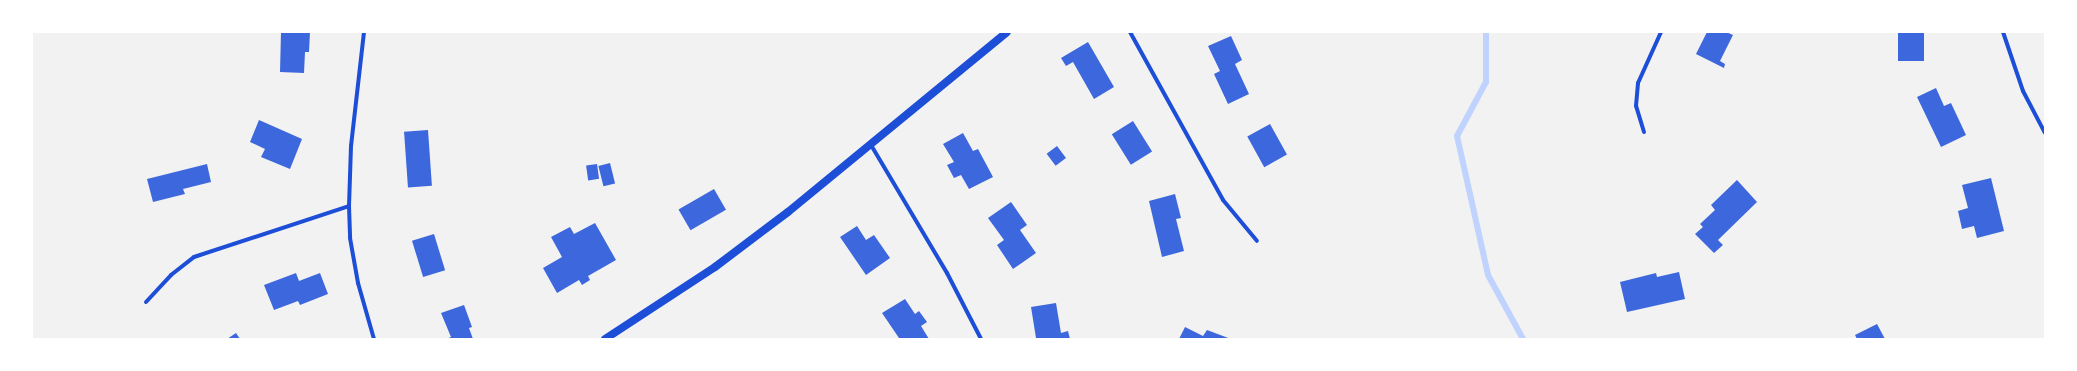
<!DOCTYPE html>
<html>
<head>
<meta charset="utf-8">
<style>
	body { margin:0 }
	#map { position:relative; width:2077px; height:371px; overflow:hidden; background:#f2f2f2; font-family:"Space Grotesk",sans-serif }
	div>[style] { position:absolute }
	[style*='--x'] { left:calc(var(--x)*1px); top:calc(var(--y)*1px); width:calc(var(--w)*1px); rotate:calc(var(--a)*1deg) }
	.stream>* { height:6px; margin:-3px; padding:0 3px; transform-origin:3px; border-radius:3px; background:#bfd3fe }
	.building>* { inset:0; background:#3d67dc; transform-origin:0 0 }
	.minor>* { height:4px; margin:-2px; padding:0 2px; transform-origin:2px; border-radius:2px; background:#1d4ed8 }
	.secondary>* { height:8px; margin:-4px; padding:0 4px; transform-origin:4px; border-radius:4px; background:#1d4ed8 }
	span { translate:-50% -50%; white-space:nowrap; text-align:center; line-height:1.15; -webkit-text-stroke:3px #fff; paint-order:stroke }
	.frame { position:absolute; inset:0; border:33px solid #fff; pointer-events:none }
</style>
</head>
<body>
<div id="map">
	<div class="stream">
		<i style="--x:1486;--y:32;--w:50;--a:90"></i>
		<i style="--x:1486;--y:82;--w:61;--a:118.2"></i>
		<i style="--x:1457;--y:136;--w:142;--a:77.4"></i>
		<i style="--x:1488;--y:275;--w:73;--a:61.3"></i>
	</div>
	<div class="building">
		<i style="clip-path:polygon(281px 32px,310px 32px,309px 52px,305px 52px,304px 73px,280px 72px)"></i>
		<i style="clip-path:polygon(1707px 32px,1726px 32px,1733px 35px,1720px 61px,1725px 64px,1724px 68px,1696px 54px)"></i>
		<i style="left:1898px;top:32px;width:26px;height:29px"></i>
		<i style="clip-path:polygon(1231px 36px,1242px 60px,1235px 64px,1249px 94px,1228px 104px,1214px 74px,1220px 71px,1208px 46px)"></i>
		<i style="clip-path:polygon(1088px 42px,1114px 87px,1094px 99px,1073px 62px,1066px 66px,1061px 58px)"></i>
		<i style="clip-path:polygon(1936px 88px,1944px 106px,1951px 103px,1966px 135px,1941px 147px,1917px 97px)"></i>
		<i style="clip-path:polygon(259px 120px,302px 139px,290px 169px,261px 157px,265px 149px,250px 142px)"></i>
		<i style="left:1133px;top:121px;width:36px;height:25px;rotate:58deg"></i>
		<i style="left:1270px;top:124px;width:35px;height:26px;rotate:61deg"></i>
		<i style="left:428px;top:130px;width:56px;height:24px;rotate:86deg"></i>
		<i style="clip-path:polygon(963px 133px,973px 151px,978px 149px,993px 177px,969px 189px,961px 175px,954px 178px,947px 165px,954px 162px,943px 144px)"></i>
		<i style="left:1057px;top:146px;width:15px;height:13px;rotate:53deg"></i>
		<i style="left:610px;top:163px;width:21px;height:12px;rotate:76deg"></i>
		<i style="clip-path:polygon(207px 164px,211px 182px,183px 189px,185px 194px,153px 202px,147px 179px)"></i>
		<i style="left:597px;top:164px;width:15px;height:11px;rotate:82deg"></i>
		<i style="clip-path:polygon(1991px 178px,2004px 231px,1977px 238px,1974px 226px,1962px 229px,1958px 211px,1968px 208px,1962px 185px)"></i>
		<i style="clip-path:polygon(1737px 180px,1757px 202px,1718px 240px,1723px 245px,1714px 253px,1695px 234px,1703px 227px,1700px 224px,1715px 210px,1711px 205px)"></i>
		<i style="left:714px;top:189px;width:24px;height:41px;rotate:60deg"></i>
		<i style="clip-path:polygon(1175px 194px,1181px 218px,1176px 219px,1184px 251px,1162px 257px,1149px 201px)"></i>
		<i style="clip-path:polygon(1011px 202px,1027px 225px,1020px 230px,1036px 253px,1013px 269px,997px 245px,1004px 240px,988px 218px)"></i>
		<i style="clip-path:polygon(595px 223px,616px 260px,588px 276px,590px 280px,582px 285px,579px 280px,557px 293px,543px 268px,562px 257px,551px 237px,570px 227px,574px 234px)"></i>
		<i style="clip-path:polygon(857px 226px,866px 240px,874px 235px,890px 258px,866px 275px,840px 237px)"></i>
		<i style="left:434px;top:234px;width:38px;height:23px;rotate:73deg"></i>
		<i style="clip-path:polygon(1679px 272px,1685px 299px,1627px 312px,1620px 282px,1656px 273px,1657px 277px)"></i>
		<i style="clip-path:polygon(296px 273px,299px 281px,320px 273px,328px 294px,300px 305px,298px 301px,274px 310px,264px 285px)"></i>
		<i style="clip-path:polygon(905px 299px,915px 314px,919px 311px,927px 322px,921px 326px,929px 339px,899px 338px,882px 313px)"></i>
		<i style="clip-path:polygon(1056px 303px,1061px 333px,1068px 331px,1070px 339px,1036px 338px,1031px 307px)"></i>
		<i style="clip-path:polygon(464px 305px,472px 327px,469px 328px,473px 339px,446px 339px,451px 337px,441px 313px)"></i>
		<i style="clip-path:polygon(1877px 324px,1885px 339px,1857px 339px,1855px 335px)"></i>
		<i style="clip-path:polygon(1185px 327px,1203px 336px,1207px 330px,1231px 339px,1179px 339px)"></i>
		<i style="clip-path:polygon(236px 333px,240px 339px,227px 339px)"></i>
	</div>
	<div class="minor">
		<i style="--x:364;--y:32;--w:115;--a:96.5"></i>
		<i style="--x:351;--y:146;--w:60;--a:91.9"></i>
		<i style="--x:349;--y:206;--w:32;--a:88"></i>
		<i style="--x:350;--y:238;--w:46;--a:79.9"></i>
		<i style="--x:358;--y:283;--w:58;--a:74.1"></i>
		<i style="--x:1130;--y:32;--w:192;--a:61"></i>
		<i style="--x:1223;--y:200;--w:53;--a:50.3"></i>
		<i style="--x:2003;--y:32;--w:62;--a:71.3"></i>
		<i style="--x:2023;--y:91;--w:47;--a:62.4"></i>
		<i style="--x:1644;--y:132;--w:27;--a:-107"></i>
		<i style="--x:1636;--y:106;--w:23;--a:-85"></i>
		<i style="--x:1638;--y:83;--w:56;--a:-65.7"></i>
		<i style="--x:871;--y:145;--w:149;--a:59.3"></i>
		<i style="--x:947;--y:273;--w:74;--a:62.7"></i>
		<i style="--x:146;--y:302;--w:37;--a:-47"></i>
		<i style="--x:171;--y:275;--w:29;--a:-38"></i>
		<i style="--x:194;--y:257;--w:163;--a:-18.2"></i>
	</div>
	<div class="secondary">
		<i style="--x:605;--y:339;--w:131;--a:-33.2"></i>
		<i style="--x:715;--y:267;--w:91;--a:-37"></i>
		<i style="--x:788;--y:212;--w:283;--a:-39.4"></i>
	</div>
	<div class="frame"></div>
</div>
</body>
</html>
